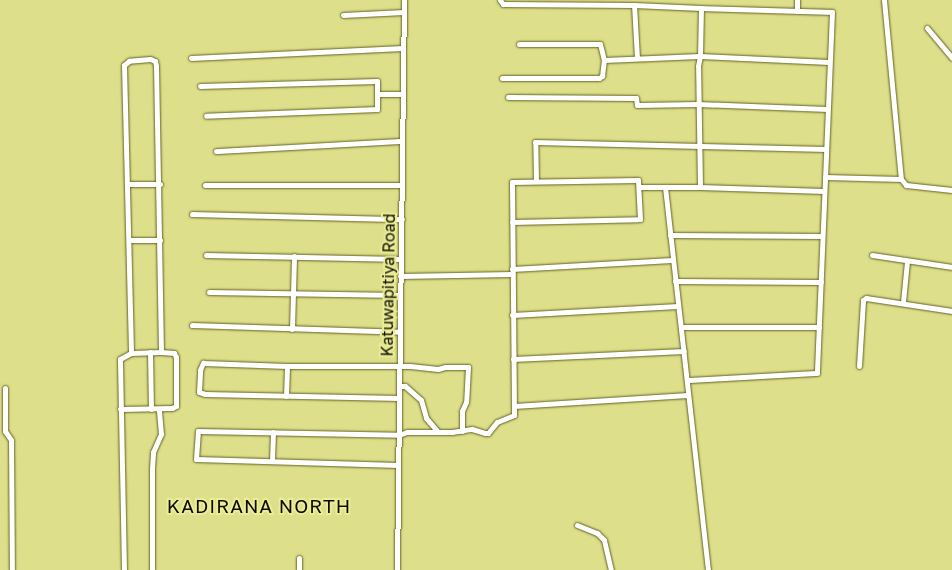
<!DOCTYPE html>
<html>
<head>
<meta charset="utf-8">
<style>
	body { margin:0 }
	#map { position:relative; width:952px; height:570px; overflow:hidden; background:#dddf8a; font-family:"Golos Text",sans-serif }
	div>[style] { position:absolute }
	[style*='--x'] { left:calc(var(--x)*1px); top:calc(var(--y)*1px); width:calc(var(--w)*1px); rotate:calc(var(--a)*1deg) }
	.roads { filter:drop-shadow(0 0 1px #636322) drop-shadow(0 0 1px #636322) }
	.minor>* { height:5px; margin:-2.5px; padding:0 2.5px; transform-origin:2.5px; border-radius:2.5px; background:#fff }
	span { translate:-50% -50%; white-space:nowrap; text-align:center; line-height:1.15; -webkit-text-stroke:4px #eaed96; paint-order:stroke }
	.street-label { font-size:16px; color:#0d0c00 }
	.quarter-label { font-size:19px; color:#0d0c00; letter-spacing:1px }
</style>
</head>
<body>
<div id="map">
	<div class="roads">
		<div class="minor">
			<i style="--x:500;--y:0;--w:5;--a:53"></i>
			<i style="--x:503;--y:4;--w:131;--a:0.4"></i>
			<i style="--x:797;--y:0;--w:11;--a:90"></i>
			<i style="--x:884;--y:0;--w:180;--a:84.6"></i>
			<i style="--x:343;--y:15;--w:61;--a:-2.8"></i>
			<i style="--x:927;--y:28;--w:39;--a:50"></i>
			<i style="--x:519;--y:44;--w:81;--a:0"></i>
			<i style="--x:600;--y:44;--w:16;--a:76"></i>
			<i style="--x:604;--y:60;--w:96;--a:-2.4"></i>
			<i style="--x:700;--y:56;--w:129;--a:2.7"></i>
			<i style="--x:191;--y:58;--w:212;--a:-2.7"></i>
			<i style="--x:637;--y:58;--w:53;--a:-93.2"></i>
			<i style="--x:634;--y:5;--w:67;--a:2.6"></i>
			<i style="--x:502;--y:78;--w:97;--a:0"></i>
			<i style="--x:599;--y:78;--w:4;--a:-34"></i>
			<i style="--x:602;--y:76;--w:16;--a:-83"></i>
			<i style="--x:200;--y:86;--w:177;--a:-1.6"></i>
			<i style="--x:377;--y:81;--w:28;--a:90"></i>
			<i style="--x:377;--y:109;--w:171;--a:177.7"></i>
			<i style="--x:377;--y:94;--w:26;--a:0"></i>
			<i style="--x:508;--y:97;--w:128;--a:0.4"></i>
			<i style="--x:636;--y:98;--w:7;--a:82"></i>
			<i style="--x:637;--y:105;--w:61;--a:-0.9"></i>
			<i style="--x:698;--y:104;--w:129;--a:2.2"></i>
			<i style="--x:216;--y:151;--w:186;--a:-3.1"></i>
			<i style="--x:825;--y:177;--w:76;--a:1.5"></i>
			<i style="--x:901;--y:179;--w:8;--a:50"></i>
			<i style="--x:906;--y:185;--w:46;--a:6.2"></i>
			<i style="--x:536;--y:181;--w:39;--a:-91"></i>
			<i style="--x:535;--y:142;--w:291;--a:1.4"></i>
			<i style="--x:128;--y:184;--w:32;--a:0"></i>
			<i style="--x:205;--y:185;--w:197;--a:0"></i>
			<i style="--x:639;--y:187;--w:61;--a:0"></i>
			<i style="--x:700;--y:187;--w:121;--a:-90.9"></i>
			<i style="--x:698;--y:66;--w:10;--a:-79"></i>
			<i style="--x:700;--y:56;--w:48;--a:-88.8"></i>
			<i style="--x:701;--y:8;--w:131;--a:1.7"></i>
			<i style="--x:832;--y:12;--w:361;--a:92.4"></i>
			<i style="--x:817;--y:373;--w:130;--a:176.9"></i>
			<i style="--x:665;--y:187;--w:385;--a:83.6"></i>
			<i style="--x:700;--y:187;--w:124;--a:1.8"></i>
			<i style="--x:192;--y:214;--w:210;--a:1.4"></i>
			<i style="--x:512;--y:222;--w:128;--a:-1.3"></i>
			<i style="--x:640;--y:219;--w:39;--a:-93"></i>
			<i style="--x:638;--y:180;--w:126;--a:179.1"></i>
			<i style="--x:512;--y:182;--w:224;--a:89.5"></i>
			<i style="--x:514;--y:406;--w:174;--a:-3.6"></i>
			<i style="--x:670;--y:235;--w:152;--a:0.4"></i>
			<i style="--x:129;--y:240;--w:31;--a:0"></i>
			<i style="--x:206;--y:255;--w:195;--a:1.2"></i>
			<i style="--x:872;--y:255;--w:81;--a:8.5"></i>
			<i style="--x:512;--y:269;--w:160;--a:-3.2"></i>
			<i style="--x:400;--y:276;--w:112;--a:-1"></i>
			<i style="--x:675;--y:281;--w:146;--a:0.4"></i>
			<i style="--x:209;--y:292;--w:191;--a:0.9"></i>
			<i style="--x:903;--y:302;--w:41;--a:-84.4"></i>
			<i style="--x:512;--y:315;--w:166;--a:-3.1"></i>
			<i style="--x:192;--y:325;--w:207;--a:1.9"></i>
			<i style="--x:681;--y:327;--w:138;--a:0"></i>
			<i style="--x:292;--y:329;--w:73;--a:-88.4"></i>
			<i style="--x:150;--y:352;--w:57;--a:89"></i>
			<i style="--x:513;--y:359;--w:171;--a:-2.7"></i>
			<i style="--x:859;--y:366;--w:66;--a:-86.5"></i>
			<i style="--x:863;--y:300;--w:4;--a:-34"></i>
			<i style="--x:866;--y:298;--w:87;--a:8.6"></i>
			<i style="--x:399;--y:386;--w:6;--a:0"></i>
			<i style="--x:405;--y:386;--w:21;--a:41"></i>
			<i style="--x:421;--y:400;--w:19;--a:74"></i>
			<i style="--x:426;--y:418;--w:18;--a:49"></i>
			<i style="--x:5;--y:388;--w:43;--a:90"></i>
			<i style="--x:5;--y:431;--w:11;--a:56"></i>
			<i style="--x:11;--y:440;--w:130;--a:89.6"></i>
			<i style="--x:286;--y:396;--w:30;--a:-88"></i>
			<i style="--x:399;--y:398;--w:194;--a:-178.8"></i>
			<i style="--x:205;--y:394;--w:6;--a:-162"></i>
			<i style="--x:199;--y:392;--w:22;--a:-87"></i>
			<i style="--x:200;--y:370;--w:8;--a:-67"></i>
			<i style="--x:203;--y:363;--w:84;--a:2"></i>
			<i style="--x:287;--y:366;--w:123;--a:0"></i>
			<i style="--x:410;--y:366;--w:28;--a:6"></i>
			<i style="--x:438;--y:369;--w:7;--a:-16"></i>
			<i style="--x:445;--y:367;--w:23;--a:0"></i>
			<i style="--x:468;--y:367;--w:35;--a:93"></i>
			<i style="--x:466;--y:402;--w:10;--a:114"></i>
			<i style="--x:462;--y:411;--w:20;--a:90"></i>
			<i style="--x:120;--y:409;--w:52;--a:-1.1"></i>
			<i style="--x:172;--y:408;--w:4;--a:-27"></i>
			<i style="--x:176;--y:406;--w:49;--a:-90"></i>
			<i style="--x:176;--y:357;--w:4;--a:-117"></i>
			<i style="--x:174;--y:353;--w:13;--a:-176"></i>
			<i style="--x:272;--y:461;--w:29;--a:-88"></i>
			<i style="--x:398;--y:465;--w:202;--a:-178.3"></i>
			<i style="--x:196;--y:459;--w:28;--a:-86"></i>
			<i style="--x:198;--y:431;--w:201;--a:1.1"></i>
			<i style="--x:399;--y:435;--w:9;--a:-21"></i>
			<i style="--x:407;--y:432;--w:45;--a:0"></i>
			<i style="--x:452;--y:432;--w:20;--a:-9"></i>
			<i style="--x:472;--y:429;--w:14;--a:17"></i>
			<i style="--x:485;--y:433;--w:3;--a:0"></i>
			<i style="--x:488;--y:433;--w:14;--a:-51"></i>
			<i style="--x:497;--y:422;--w:18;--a:-22"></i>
			<i style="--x:514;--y:415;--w:9;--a:-90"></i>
			<i style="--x:577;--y:525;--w:22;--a:22"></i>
			<i style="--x:597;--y:533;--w:10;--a:45"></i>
			<i style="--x:604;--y:540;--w:31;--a:77"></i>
			<i style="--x:124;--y:570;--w:211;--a:-91.1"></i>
			<i style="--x:120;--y:359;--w:13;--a:-29"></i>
			<i style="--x:131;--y:353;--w:30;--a:-2"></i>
			<i style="--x:161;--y:352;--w:286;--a:-91"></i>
			<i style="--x:156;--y:66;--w:5;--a:-101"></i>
			<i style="--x:155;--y:61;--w:5;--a:-158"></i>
			<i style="--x:150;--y:59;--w:21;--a:175"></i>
			<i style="--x:129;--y:61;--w:6;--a:141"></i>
			<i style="--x:124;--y:65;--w:288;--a:88.6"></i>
			<i style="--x:152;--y:570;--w:102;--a:-90"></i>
			<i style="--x:152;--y:468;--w:16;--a:-86"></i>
			<i style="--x:153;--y:452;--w:20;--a:-66"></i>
			<i style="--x:161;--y:434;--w:25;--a:-95"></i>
			<i style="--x:299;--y:570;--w:12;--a:-90"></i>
			<i style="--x:397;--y:570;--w:570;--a:-89.3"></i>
		</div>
	</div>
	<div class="street-label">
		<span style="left:388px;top:285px;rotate:-89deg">Katuwapitiya Road</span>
	</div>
	<div class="quarter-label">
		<span style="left:259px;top:506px">KADIRANA NORTH</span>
	</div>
</div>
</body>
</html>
